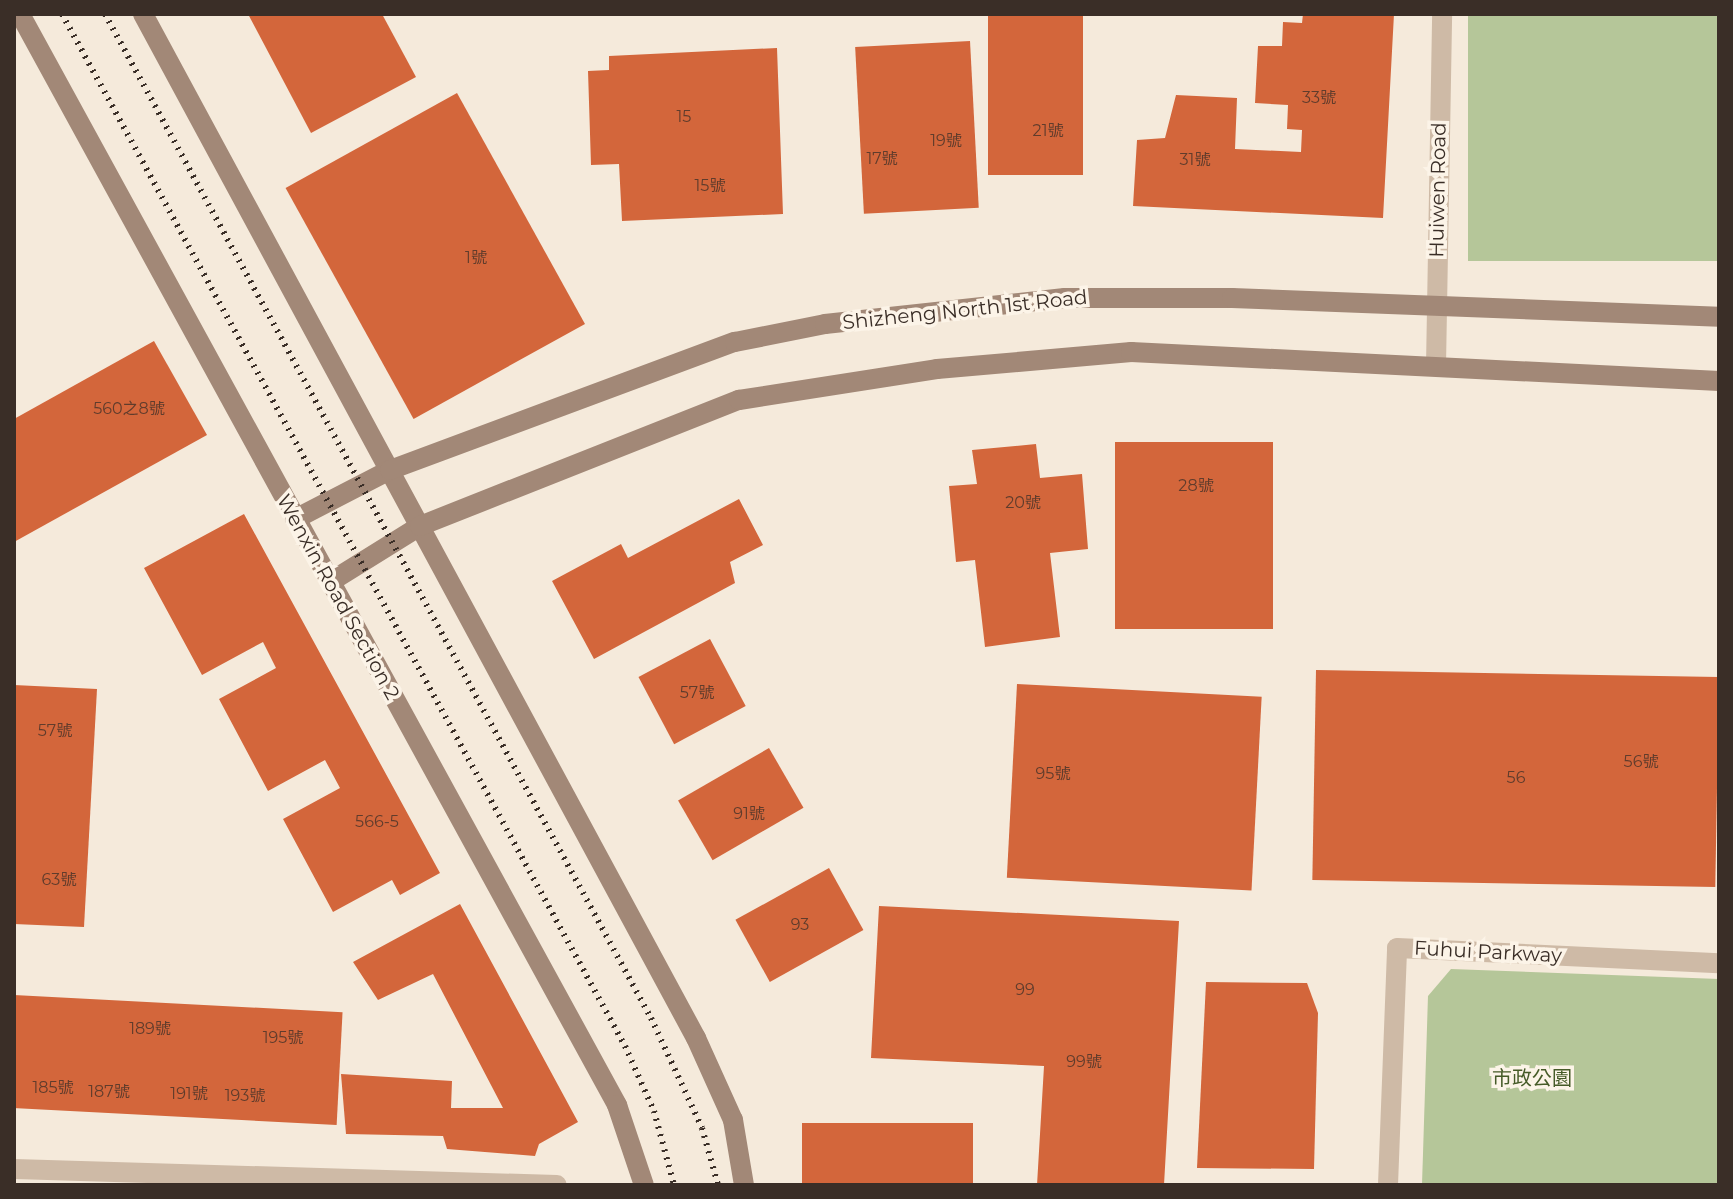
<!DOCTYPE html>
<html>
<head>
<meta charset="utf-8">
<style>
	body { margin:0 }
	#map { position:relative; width:1733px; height:1199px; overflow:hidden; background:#f5eadb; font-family:Montserrat,"Noto Sans TC",sans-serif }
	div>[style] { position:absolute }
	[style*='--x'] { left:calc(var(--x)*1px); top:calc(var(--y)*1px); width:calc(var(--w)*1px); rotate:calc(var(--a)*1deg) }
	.green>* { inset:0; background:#b5c699; transform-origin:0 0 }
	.building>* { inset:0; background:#d3663b; transform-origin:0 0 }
	.street>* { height:20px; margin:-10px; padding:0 10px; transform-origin:10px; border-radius:10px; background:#cebaa6 }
	.secondary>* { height:20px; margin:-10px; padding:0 10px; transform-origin:10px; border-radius:10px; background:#a28877 }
	.rail>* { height:6px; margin-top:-3px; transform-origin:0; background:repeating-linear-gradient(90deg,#3a2e27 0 2px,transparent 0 8px) }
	span { translate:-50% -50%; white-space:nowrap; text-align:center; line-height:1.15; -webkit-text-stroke:7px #fcf4e8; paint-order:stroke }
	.number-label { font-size:16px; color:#603c2c }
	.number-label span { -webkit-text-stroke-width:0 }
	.street-label { font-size:20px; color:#3a2e27 }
	.park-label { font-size:20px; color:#465b28 }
	.frame { position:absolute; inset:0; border:16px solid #3a2e27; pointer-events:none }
</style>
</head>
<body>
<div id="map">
	<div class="green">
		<i style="left:1468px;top:14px;width:251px;height:247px"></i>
		<i style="clip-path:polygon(1451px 969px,1719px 979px,1719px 1185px,1422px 1185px,1428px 996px)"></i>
	</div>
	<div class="building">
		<i style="clip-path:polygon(248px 14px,382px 14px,416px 77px,311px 133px)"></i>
		<i style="left:988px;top:14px;width:95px;height:161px"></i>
		<i style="clip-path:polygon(1303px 14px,1394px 14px,1383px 218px,1133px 206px,1137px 140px,1165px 138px,1176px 95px,1237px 98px,1235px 149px,1301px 152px,1302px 130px,1287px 129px,1288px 105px,1255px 103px,1258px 46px,1282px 46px,1283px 22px,1302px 23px)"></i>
		<i style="left:970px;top:41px;width:167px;height:115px;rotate:87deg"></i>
		<i style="clip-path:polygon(777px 48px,783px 214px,622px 221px,619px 164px,591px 165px,588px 71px,609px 70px,609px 56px)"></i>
		<i style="left:457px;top:93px;width:264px;height:196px;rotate:61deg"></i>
		<i style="clip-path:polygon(154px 341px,207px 435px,14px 542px,14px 419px)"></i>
		<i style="left:1115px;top:442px;width:158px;height:187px"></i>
		<i style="clip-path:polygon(1036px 444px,1040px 478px,1082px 474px,1088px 549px,1050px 553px,1060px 637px,985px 647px,975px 560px,956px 562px,949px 486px,977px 484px,972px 450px)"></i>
		<i style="clip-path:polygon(739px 499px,763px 545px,730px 562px,735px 583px,594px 659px,552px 581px,621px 544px,628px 558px)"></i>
		<i style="clip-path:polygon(244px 514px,440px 873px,400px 895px,392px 880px,333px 912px,283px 819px,340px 788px,325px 760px,268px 791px,219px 699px,276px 668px,263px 642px,202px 675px,144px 568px)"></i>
		<i style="left:710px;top:639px;width:76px;height:81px;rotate:62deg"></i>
		<i style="left:1316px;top:670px;width:403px;height:210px;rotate:1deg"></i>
		<i style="left:1017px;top:684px;width:245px;height:194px;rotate:3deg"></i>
		<i style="clip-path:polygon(14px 685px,97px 689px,84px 927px,14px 924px)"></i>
		<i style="left:769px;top:748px;width:69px;height:105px;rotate:60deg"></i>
		<i style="left:829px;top:868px;width:71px;height:107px;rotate:61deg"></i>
		<i style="clip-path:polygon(460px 904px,578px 1122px,539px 1144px,535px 1156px,447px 1149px,443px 1136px,346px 1134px,341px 1074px,452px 1081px,451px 1108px,503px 1108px,433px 974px,378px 1000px,353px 962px)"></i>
		<i style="clip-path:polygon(879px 906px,1179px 921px,1164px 1185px,1037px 1185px,1044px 1066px,871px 1058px)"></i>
		<i style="clip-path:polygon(1206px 982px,1307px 983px,1318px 1013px,1314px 1169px,1197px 1168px)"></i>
		<i style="left:14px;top:995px;width:329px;height:113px;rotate:3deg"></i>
		<i style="left:802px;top:1123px;width:171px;height:62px"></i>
	</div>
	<div class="street">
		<i style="--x:1436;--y:366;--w:352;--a:-89"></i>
		<i style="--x:14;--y:1169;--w:543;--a:1.69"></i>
		<i style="--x:1388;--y:1185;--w:237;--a:-87.8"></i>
		<i style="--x:1397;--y:948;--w:322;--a:2.7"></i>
	</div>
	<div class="secondary">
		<i style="--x:20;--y:14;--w:1244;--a:61.31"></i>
		<i style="--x:617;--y:1105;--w:84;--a:71.4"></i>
		<i style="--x:143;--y:14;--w:1164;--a:61.63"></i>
		<i style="--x:696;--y:1038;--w:90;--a:65.7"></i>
		<i style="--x:733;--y:1120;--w:66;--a:80.4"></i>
		<i style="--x:295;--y:519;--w:107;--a:-27.3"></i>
		<i style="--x:390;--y:470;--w:368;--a:-20.4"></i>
		<i style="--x:735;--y:342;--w:92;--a:-11.3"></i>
		<i style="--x:825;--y:324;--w:241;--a:-6.2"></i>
		<i style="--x:1065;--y:298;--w:167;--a:0"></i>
		<i style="--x:1232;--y:298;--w:487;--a:2.2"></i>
		<i style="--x:330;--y:582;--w:106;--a:-31.9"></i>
		<i style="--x:420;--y:526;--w:343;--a:-21.6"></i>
		<i style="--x:739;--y:400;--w:200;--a:-8.9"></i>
		<i style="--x:937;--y:369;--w:195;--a:-5"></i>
		<i style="--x:1131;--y:352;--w:589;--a:2.82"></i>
	</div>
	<div class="rail">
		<i style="--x:62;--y:14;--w:1176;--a:61.39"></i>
		<i style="--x:625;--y:1046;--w:71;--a:66"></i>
		<i style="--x:654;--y:1111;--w:77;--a:74.9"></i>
		<i style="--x:105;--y:14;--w:1143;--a:61.46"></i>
		<i style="--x:651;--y:1018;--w:121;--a:65.1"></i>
		<i style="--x:702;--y:1128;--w:59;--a:74.3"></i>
	</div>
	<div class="number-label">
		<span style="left:1319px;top:98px">33號</span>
		<span style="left:684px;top:117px">15</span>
		<span style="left:1048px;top:131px">21號</span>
		<span style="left:946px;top:141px">19號</span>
		<span style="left:882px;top:159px">17號</span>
		<span style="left:1195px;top:160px">31號</span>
		<span style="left:710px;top:186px">15號</span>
		<span style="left:476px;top:258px">1號</span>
		<span style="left:129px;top:409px">560之8號</span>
		<span style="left:1196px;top:486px">28號</span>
		<span style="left:1023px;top:503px">20號</span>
		<span style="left:697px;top:693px">57號</span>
		<span style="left:55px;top:731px">57號</span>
		<span style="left:1641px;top:762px">56號</span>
		<span style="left:1053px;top:774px">95號</span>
		<span style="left:1516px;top:778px">56</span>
		<span style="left:749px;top:814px">91號</span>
		<span style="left:377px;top:822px">566-5</span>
		<span style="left:59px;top:880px">63號</span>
		<span style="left:800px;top:925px">93</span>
		<span style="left:1025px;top:990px">99</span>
		<span style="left:150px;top:1029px">189號</span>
		<span style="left:283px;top:1038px">195號</span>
		<span style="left:1084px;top:1062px">99號</span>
		<span style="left:53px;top:1088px">185號</span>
		<span style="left:109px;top:1092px">187號</span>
		<span style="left:189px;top:1094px">191號</span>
		<span style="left:245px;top:1096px">193號</span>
	</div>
	<div class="street-label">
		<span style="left:1438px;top:190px;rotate:-89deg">Huiwen Road</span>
		<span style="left:965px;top:310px;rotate:-6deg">Shizheng North 1st Road</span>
		<span style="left:338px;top:597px;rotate:61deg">Wenxin Road Section 2</span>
		<span style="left:1488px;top:952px;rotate:3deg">Fuhui Parkway</span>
	</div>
	<div class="park-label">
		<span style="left:1532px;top:1078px">市政公園</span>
	</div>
	<div class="frame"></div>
</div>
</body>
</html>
